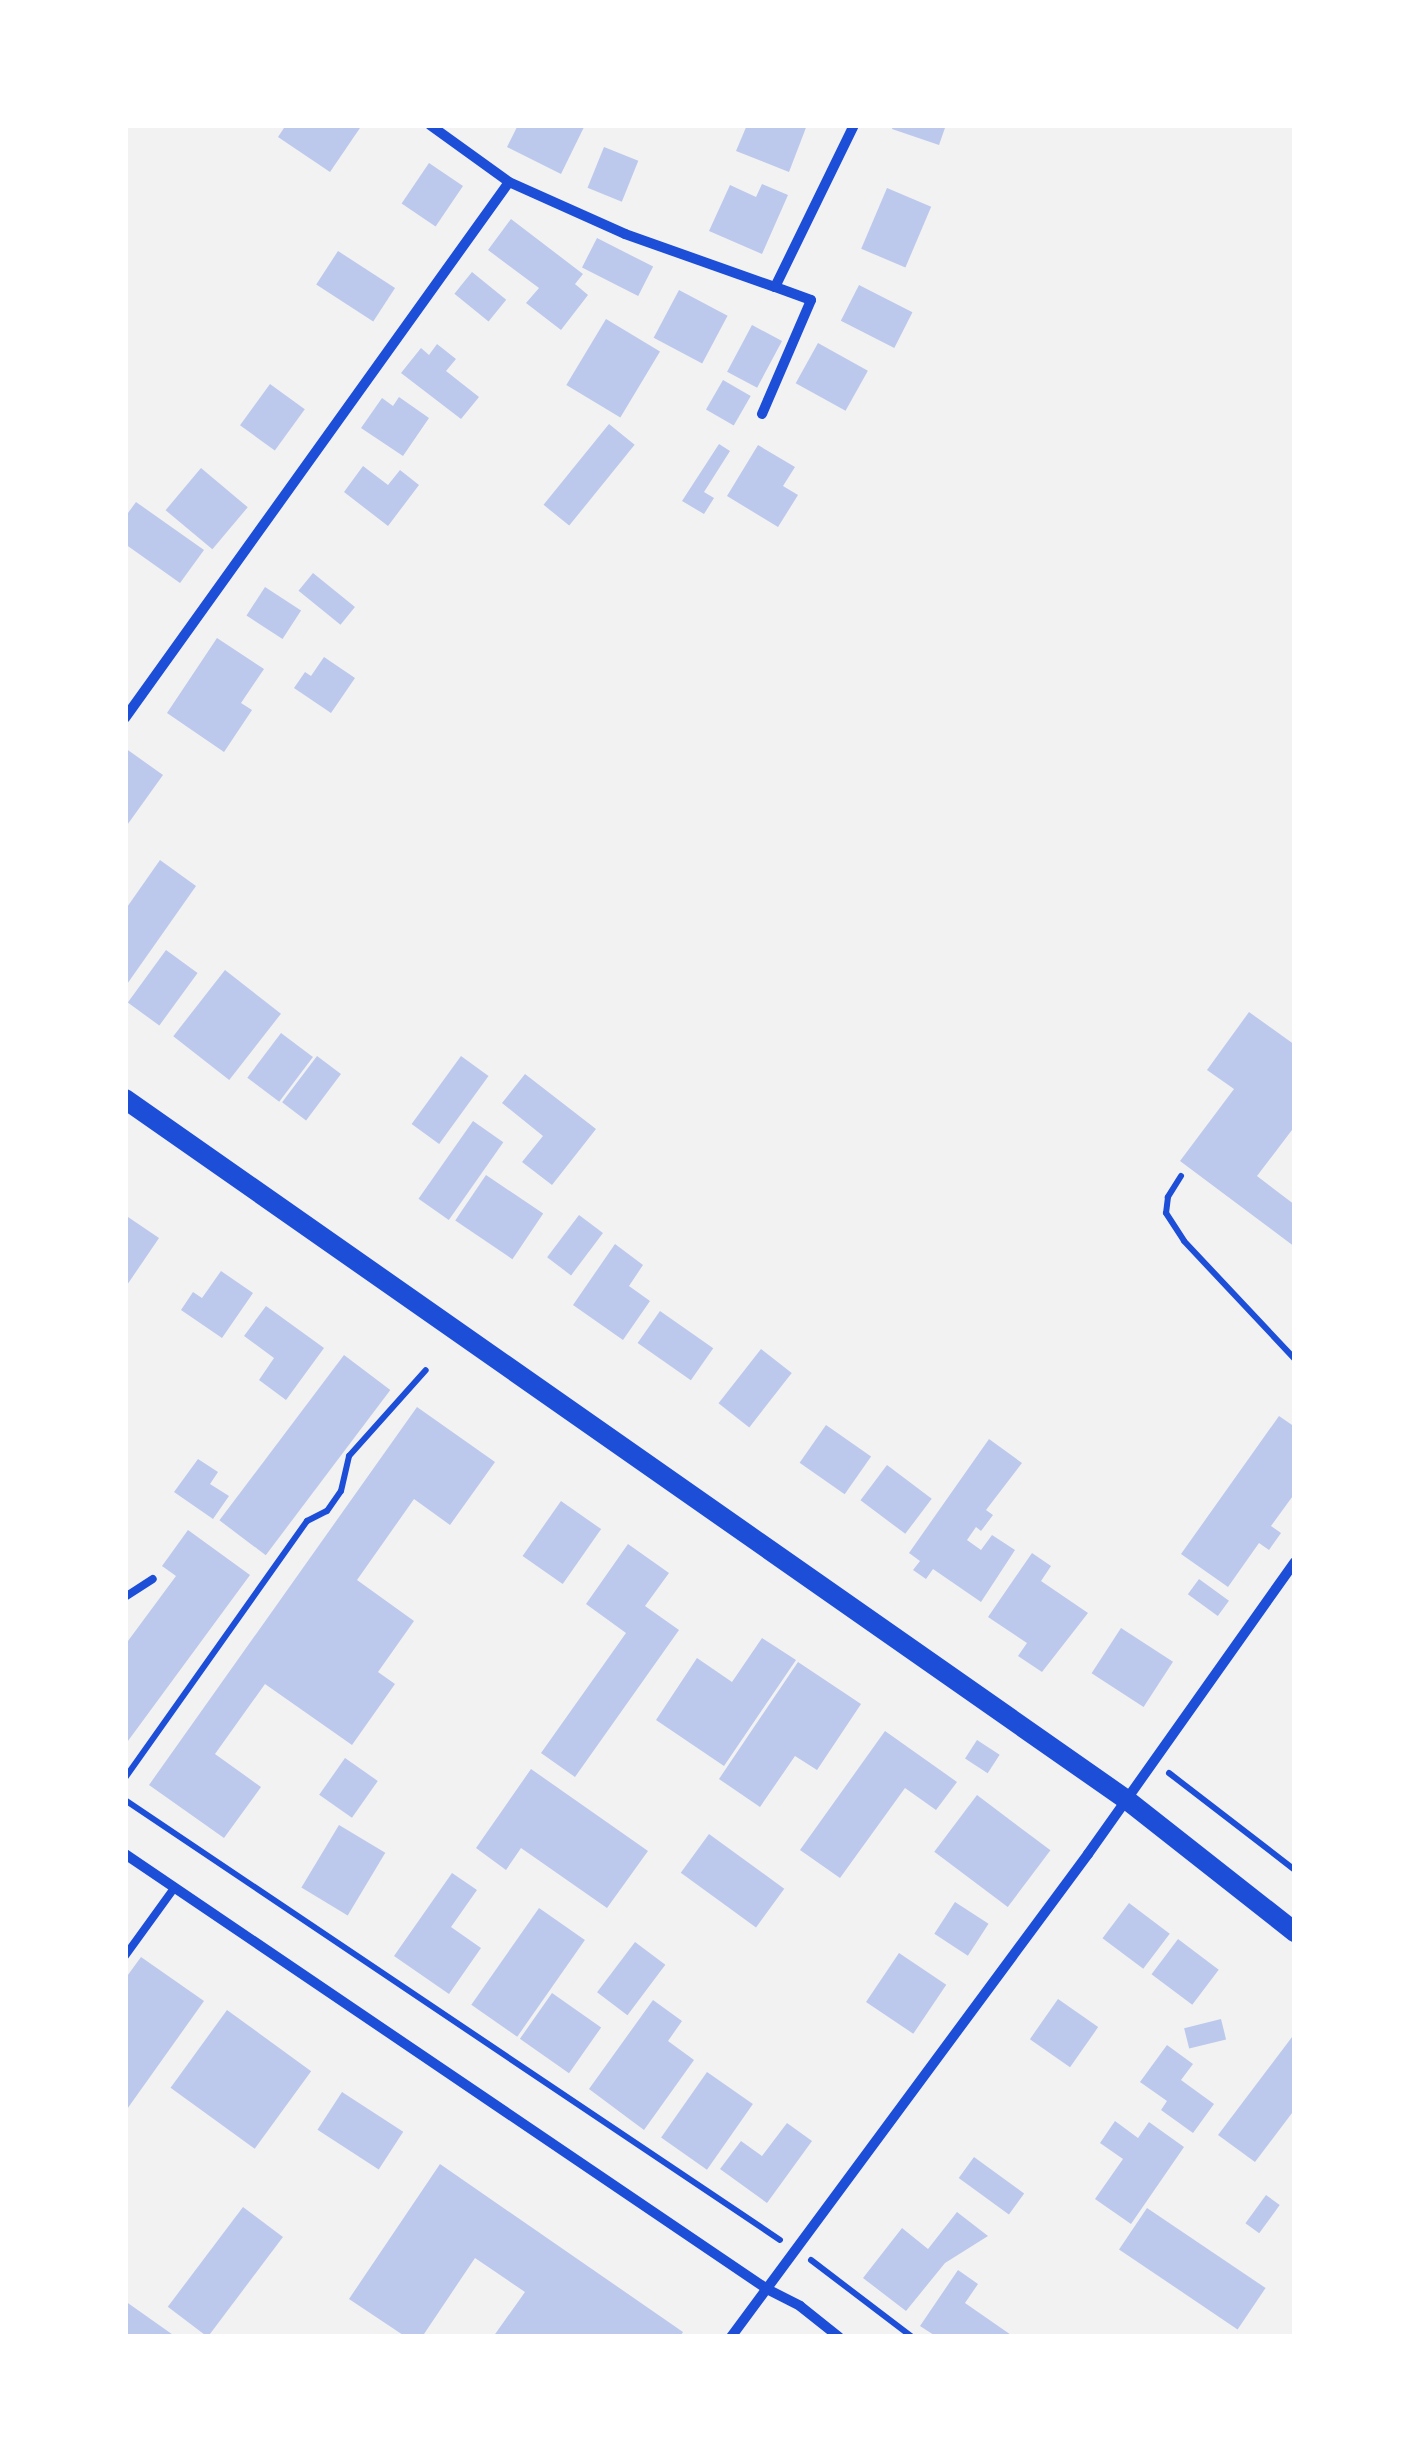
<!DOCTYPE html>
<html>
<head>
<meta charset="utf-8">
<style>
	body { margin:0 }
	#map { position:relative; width:1420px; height:2462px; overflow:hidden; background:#f2f2f2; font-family:Rubik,sans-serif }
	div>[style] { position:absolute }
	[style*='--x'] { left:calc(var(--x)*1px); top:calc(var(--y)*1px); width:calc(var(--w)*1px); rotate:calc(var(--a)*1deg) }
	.building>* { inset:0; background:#bdc9ec; transform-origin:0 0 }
	.path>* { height:6px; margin:-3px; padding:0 3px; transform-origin:3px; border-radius:3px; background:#1d4ed8 }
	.service>* { height:8px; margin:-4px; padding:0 4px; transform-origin:4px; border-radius:4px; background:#1d4ed8 }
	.minor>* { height:10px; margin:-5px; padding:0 5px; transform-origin:5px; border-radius:5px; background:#1d4ed8 }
	.secondary>* { height:20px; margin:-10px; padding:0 10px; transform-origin:10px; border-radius:10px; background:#1d4ed8 }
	span { translate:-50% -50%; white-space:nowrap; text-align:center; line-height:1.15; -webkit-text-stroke:9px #fff; paint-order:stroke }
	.frame { position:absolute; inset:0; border:128px solid #fff; pointer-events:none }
</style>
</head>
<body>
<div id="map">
	<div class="building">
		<i style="clip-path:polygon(286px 125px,362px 125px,330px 172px,278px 137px)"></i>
		<i style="clip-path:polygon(518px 125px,585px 125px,561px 174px,507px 147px)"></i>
		<i style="clip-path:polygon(747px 125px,807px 125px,789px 172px,736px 151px)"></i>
		<i style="clip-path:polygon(893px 125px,946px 125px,939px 145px,892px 129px)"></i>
		<i style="left:604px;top:147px;width:37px;height:44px;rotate:22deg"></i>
		<i style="left:429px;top:163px;width:41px;height:49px;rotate:34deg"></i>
		<i style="clip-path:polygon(762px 184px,788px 195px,762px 254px,709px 231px,730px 185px,756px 197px)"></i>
		<i style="left:887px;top:188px;width:48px;height:66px;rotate:23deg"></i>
		<i style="clip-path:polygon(511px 219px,583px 274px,575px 284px,588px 295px,561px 330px,526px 303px,539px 288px,488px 250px)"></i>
		<i style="left:597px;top:238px;width:63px;height:33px;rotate:27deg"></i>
		<i style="left:338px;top:251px;width:68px;height:40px;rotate:33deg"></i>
		<i style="left:472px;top:272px;width:44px;height:28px;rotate:39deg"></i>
		<i style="left:859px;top:285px;width:60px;height:40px;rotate:27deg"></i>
		<i style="left:679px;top:290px;width:55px;height:54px;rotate:28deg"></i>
		<i style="left:606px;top:319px;width:63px;height:77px;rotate:31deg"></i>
		<i style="left:752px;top:325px;width:34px;height:53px;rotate:28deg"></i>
		<i style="left:818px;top:343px;width:57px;height:46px;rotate:29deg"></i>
		<i style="clip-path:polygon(437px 344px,456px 359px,446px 371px,479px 397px,461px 419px,401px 373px,421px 348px,429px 355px)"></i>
		<i style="left:723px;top:380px;width:32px;height:34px;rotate:30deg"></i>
		<i style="left:270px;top:384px;width:43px;height:51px;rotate:36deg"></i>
		<i style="clip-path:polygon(399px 397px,429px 418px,403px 456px,361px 428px,382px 398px,393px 406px)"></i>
		<i style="left:609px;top:424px;width:33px;height:104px;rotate:39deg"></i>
		<i style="clip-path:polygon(719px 444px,730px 451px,704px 492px,714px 498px,704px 514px,682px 501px)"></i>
		<i style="clip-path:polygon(758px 445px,795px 467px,783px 486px,798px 495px,778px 527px,727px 496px)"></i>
		<i style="clip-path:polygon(363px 466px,388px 485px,400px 470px,419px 485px,388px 526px,344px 492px)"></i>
		<i style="left:201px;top:468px;width:61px;height:55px;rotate:40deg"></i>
		<i style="clip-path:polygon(136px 502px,204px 550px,180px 583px,125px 544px,125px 517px)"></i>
		<i style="left:313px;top:573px;width:54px;height:23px;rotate:39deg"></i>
		<i style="left:265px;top:587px;width:43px;height:34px;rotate:33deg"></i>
		<i style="clip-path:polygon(217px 638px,264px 669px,241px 703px,252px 710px,224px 752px,167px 713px)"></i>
		<i style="clip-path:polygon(324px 657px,355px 678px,331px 713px,294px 688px,305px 672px,311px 676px)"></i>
		<i style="clip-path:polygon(125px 748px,163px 775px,125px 828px)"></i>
		<i style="clip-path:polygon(160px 860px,196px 886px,125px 987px,125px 910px)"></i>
		<i style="left:166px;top:950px;width:39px;height:65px;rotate:36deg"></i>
		<i style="left:225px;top:970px;width:71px;height:84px;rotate:38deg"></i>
		<i style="clip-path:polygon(1249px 1012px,1295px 1045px,1295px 1126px,1257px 1176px,1295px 1205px,1295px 1247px,1180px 1161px,1234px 1089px,1207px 1070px)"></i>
		<i style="left:281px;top:1033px;width:40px;height:56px;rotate:37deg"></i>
		<i style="left:317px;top:1056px;width:30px;height:58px;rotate:37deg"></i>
		<i style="left:461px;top:1056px;width:34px;height:84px;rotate:36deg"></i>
		<i style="clip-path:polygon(525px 1074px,596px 1129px,552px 1185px,522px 1162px,543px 1136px,502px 1103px)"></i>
		<i style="left:473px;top:1121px;width:37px;height:95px;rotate:35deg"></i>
		<i style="left:486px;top:1175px;width:69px;height:55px;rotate:34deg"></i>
		<i style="left:579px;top:1215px;width:30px;height:53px;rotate:37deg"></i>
		<i style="clip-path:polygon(128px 1217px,159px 1238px,125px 1288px,125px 1222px)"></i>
		<i style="clip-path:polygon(615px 1244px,643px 1265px,629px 1286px,650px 1301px,623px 1340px,573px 1305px)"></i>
		<i style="clip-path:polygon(221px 1271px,253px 1293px,222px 1338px,181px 1310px,193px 1292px,202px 1298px)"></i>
		<i style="clip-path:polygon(266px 1306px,324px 1348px,286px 1400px,259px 1380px,274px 1358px,244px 1336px)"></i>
		<i style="left:660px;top:1311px;width:65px;height:39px;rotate:35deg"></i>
		<i style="left:761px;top:1349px;width:39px;height:69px;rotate:38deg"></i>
		<i style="left:344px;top:1355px;width:58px;height:207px;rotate:37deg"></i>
		<i style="clip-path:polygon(417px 1407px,495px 1462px,450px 1525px,414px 1499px,357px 1580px,414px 1621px,378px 1672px,395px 1684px,352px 1745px,265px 1684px,215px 1754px,261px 1787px,224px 1838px,149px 1785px)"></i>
		<i style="clip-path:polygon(1279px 1416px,1295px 1427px,1295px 1493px,1271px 1526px,1281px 1533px,1269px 1550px,1259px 1543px,1228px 1587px,1181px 1554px)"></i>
		<i style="left:826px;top:1425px;width:55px;height:46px;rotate:35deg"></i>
		<i style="clip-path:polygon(989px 1439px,1022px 1463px,986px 1510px,993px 1515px,981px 1531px,976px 1527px,967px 1540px,981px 1550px,992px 1535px,1015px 1550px,981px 1602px,933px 1569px,926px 1579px,913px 1570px,920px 1561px,909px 1553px)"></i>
		<i style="clip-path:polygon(198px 1459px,218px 1472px,210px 1484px,229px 1496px,213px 1519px,174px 1492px)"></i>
		<i style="left:887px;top:1465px;width:56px;height:44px;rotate:37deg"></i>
		<i style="left:561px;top:1501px;width:49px;height:67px;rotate:35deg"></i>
		<i style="clip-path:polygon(188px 1530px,250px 1575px,125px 1745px,125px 1645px,176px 1576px,162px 1566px)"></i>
		<i style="clip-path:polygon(628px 1544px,669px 1573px,645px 1606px,679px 1630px,575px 1777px,541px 1753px,626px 1633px,586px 1604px)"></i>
		<i style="clip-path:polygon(1032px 1553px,1051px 1566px,1041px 1581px,1088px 1613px,1042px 1672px,1018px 1656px,1027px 1643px,988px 1617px)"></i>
		<i style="left:1199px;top:1579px;width:37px;height:19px;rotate:36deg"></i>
		<i style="left:1121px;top:1628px;width:62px;height:54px;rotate:33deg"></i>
		<i style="clip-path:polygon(762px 1638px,796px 1660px,724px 1766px,656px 1720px,697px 1658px,732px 1682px)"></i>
		<i style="clip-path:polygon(798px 1662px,861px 1704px,817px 1770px,795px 1756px,760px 1807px,719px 1779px)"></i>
		<i style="clip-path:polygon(885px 1731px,957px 1782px,936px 1810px,905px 1788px,840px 1878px,800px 1850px)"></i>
		<i style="left:977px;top:1740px;width:27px;height:22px;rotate:33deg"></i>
		<i style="left:345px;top:1758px;width:40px;height:45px;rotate:35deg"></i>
		<i style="clip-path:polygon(531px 1769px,648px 1851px,607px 1908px,521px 1848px,506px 1870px,476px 1848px)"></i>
		<i style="left:977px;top:1795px;width:92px;height:71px;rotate:37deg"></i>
		<i style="left:339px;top:1825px;width:54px;height:73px;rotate:31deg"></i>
		<i style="left:709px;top:1834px;width:93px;height:48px;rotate:36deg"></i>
		<i style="clip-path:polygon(452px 1873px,477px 1890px,451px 1927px,481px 1948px,449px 1994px,394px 1956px)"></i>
		<i style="left:955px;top:1902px;width:40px;height:38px;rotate:33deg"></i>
		<i style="left:1129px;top:1903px;width:51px;height:44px;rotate:37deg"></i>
		<i style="left:539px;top:1908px;width:56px;height:118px;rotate:35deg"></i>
		<i style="left:1178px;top:1939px;width:51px;height:44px;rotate:37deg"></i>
		<i style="left:635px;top:1942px;width:38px;height:63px;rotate:37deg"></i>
		<i style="left:899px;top:1953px;width:57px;height:59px;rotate:34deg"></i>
		<i style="clip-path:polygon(141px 1957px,204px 2001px,125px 2112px,125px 1979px)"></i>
		<i style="left:552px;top:1993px;width:60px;height:56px;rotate:35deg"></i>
		<i style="left:1058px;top:1999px;width:49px;height:49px;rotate:35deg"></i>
		<i style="clip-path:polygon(653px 2000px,682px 2021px,668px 2041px,694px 2060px,644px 2130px,589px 2089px)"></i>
		<i style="left:227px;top:2010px;width:104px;height:96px;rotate:36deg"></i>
		<i style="left:1221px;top:2019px;width:21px;height:38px;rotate:76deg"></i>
		<i style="clip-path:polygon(1292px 2037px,1295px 2109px,1255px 2162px,1218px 2135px)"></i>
		<i style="clip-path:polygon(1167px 2045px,1193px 2064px,1181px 2080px,1214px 2104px,1193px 2133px,1161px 2110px,1167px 2101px,1140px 2082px)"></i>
		<i style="left:707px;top:2072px;width:56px;height:80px;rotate:35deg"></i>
		<i style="left:342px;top:2092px;width:73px;height:45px;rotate:33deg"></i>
		<i style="clip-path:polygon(1115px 2121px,1138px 2138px,1149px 2122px,1184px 2147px,1131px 2224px,1095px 2199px,1123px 2159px,1100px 2143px)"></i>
		<i style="clip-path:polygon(787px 2123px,812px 2141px,767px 2203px,720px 2169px,741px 2141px,762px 2156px)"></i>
		<i style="left:974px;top:2157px;width:62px;height:26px;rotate:36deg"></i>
		<i style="clip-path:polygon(440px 2164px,683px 2332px,680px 2337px,493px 2337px,525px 2292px,475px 2258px,422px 2337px,406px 2337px,349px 2299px)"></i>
		<i style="left:1266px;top:2195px;width:17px;height:35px;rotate:36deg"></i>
		<i style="left:243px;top:2207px;width:50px;height:125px;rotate:37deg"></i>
		<i style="left:1147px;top:2208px;width:143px;height:50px;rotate:34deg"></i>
		<i style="clip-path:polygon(957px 2212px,988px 2236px,945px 2263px,906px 2311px,863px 2278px,902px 2228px,928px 2249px)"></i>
		<i style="clip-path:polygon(958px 2270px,978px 2284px,965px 2303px,1014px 2337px,937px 2337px,920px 2326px)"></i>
		<i style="clip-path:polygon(125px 2301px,176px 2337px,125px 2337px)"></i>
	</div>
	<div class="path">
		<i style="--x:1181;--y:1176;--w:25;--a:122"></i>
		<i style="--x:1168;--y:1197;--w:16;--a:97"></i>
		<i style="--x:1166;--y:1213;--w:33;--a:57"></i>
		<i style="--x:1184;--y:1241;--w:162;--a:46.8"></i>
		<i style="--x:1169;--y:1773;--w:159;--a:37.6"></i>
		<i style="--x:125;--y:1778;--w:315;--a:-54.7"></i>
		<i style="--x:307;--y:1521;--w:22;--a:-27"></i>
		<i style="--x:327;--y:1511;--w:24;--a:-55"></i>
		<i style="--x:341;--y:1491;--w:36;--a:-77"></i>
		<i style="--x:349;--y:1456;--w:115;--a:-48.2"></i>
		<i style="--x:125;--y:1800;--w:789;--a:33.89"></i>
		<i style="--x:811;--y:2260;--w:127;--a:37.3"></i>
	</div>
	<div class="service">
		<i style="--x:125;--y:1597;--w:33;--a:-33"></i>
		<i style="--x:125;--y:1956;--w:85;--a:-54.1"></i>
	</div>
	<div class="minor">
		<i style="--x:430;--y:125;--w:97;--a:35.8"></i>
		<i style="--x:509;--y:182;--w:127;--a:24.1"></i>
		<i style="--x:625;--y:234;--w:159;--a:19.5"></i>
		<i style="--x:762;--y:414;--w:124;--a:-66.7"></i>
		<i style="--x:811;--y:300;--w:38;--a:-160"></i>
		<i style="--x:775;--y:287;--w:180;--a:-64"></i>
		<i style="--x:125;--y:718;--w:659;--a:-54.38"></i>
		<i style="--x:125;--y:1854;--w:775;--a:34.12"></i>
		<i style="--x:767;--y:2289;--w:37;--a:27"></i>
		<i style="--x:800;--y:2306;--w:50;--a:38.5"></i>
		<i style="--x:731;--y:2337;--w:601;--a:-53.53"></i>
		<i style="--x:1088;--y:1854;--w:358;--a:-54.7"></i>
	</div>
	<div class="secondary">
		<i style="--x:125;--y:1099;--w:1223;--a:34.98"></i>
		<i style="--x:1127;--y:1800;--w:214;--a:38.2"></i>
	</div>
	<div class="frame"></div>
</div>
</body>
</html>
